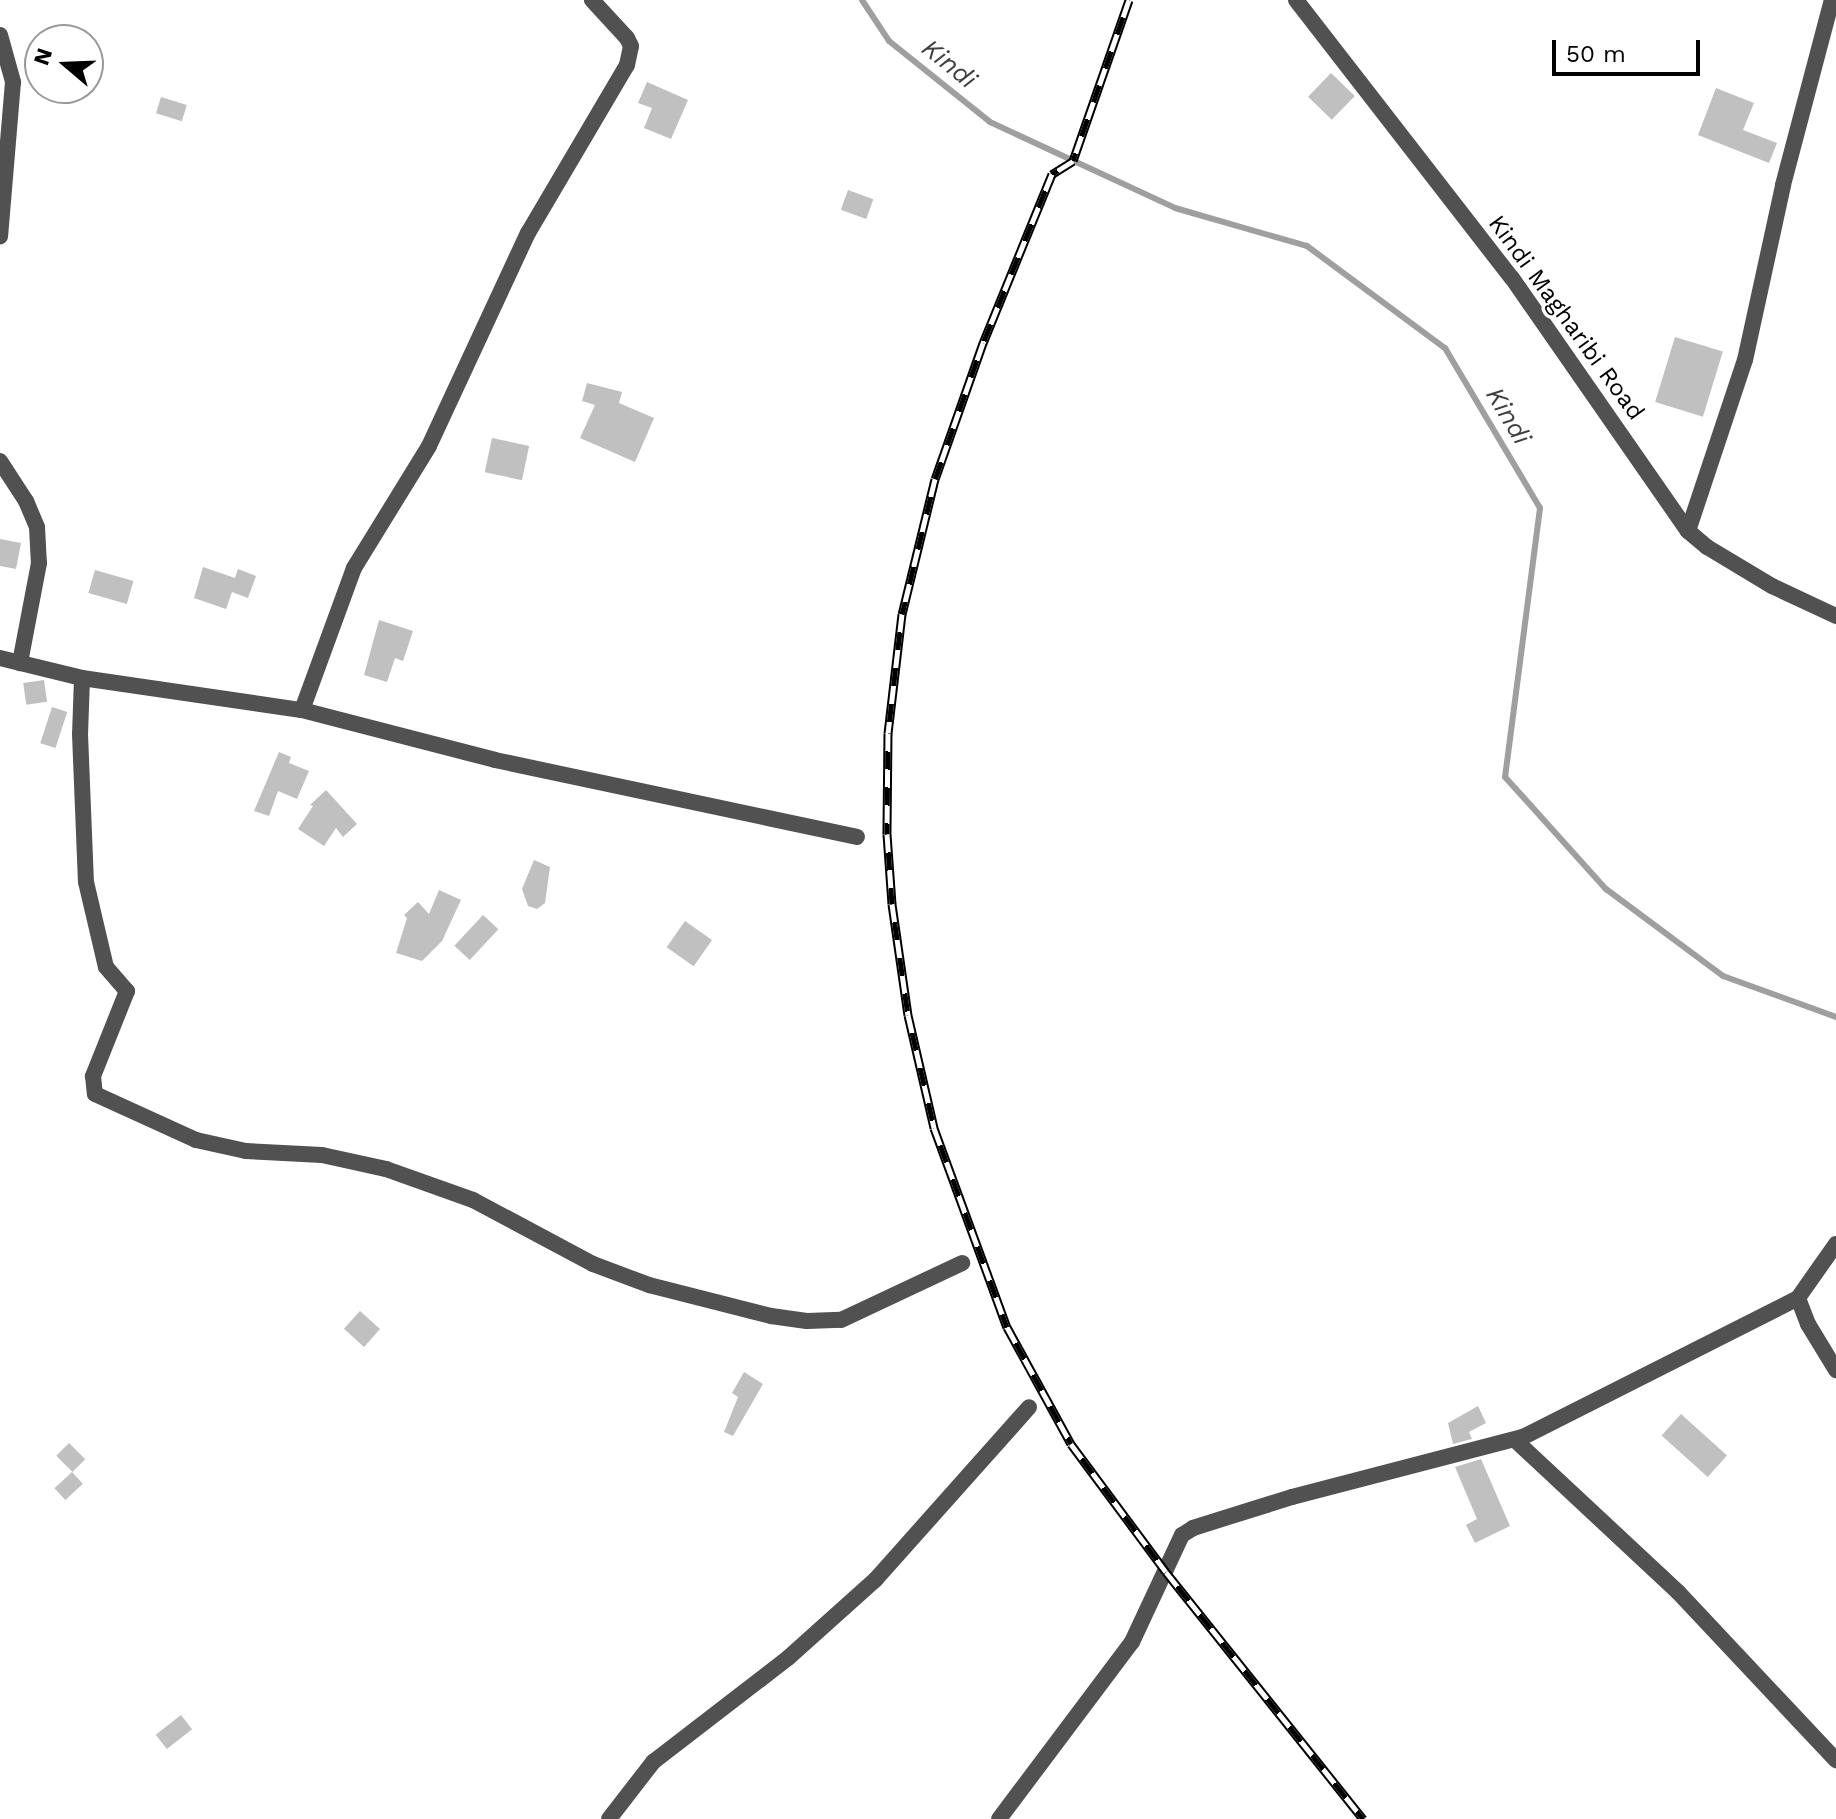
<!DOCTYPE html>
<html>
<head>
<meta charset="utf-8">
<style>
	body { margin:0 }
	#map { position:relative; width:1836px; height:1819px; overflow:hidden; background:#fff; font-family:"Work Sans",sans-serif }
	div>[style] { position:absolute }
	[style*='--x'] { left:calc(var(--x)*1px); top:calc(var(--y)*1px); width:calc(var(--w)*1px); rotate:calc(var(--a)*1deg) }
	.stream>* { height:6px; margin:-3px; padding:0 3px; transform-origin:3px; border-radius:3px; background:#9f9f9f }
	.building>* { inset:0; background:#c0c0c0; transform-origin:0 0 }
	.street>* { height:16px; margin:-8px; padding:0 8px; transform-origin:8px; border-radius:8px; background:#515151 }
	.rail>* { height:9px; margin-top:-4.5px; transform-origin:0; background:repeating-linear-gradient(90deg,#fff 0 18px,#000 0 36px); box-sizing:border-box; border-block:2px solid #000 }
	span { translate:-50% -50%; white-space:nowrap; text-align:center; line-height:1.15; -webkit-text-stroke:7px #fff; paint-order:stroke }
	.street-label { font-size:24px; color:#000 }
	.water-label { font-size:26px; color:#404040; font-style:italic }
	.north { position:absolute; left:24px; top:24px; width:80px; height:80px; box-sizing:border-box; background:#fff; border:2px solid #999; border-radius:50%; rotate:289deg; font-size:22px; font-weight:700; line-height:32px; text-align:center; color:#000 }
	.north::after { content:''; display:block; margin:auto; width:28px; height:36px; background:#000; clip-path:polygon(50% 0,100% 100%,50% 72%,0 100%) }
	.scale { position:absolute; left:1552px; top:40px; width:148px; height:36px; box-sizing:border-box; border:4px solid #000; border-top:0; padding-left:10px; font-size:24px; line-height:28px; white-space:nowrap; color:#000; -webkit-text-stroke:6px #fff; paint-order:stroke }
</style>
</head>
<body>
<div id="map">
	<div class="stream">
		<i style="--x:862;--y:0;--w:49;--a:56.6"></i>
		<i style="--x:889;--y:41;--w:129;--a:38.7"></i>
		<i style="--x:990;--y:122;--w:204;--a:24.9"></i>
		<i style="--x:1175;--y:208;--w:137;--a:16.1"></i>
		<i style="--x:1307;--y:246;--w:172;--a:36.5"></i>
		<i style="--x:1445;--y:348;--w:186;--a:59.3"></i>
		<i style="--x:1540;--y:508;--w:271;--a:97.4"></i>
		<i style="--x:1505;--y:777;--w:151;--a:48"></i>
		<i style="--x:1606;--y:889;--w:146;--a:36.6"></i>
		<i style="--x:1723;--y:976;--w:120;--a:19.9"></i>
	</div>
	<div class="building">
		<i style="left:1331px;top:73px;width:33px;height:33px;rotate:44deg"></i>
		<i style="clip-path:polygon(647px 82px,688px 100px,671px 139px,644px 128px,652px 108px,638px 103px)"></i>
		<i style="clip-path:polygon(1716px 88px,1754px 103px,1743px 130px,1777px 143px,1769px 163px,1698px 135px)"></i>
		<i style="left:161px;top:97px;width:27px;height:17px;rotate:17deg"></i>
		<i style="left:848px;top:190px;width:27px;height:21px;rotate:20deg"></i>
		<i style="left:1675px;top:337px;width:50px;height:68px;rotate:17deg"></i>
		<i style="clip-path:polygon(587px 383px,622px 392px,619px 403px,654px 418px,635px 462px,580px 438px,595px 405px,582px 401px)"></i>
		<i style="left:492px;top:438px;width:38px;height:35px;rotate:12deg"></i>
		<i style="clip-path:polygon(0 539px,21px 543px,16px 569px,0 566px)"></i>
		<i style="clip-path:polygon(203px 567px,235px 578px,238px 569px,256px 576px,248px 598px,232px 592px,226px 609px,194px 598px)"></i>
		<i style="left:95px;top:570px;width:40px;height:24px;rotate:16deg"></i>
		<i style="clip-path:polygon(379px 620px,413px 631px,403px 661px,395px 658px,387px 682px,364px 675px)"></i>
		<i style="left:44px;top:680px;width:22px;height:21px;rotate:82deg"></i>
		<i style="left:52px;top:707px;width:16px;height:38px;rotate:18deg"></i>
		<i style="clip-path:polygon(279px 752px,291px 757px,289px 763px,309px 771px,297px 799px,278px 791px,269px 816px,254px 811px)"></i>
		<i style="clip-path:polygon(326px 790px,357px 824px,343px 837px,336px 828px,324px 846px,298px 829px,313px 806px,310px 805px)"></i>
		<i style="clip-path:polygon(534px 860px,550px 867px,545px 903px,537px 909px,528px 906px,522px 889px)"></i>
		<i style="clip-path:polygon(439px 890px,461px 900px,442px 941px,422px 961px,396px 953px,407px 918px,404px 915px,418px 902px,429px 914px)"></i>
		<i style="left:483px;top:915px;width:21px;height:42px;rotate:43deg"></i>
		<i style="left:685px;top:921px;width:33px;height:32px;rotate:35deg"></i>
		<i style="left:360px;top:1311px;width:27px;height:24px;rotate:42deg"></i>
		<i style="clip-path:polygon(744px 1372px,763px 1384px,733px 1436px,724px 1432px,738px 1397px,732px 1393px)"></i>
		<i style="clip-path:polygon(1478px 1406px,1486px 1423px,1469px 1432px,1472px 1439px,1453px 1444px,1448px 1423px)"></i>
		<i style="left:1681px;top:1414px;width:62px;height:29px;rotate:42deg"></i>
		<i style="left:69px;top:1443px;width:23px;height:18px;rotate:45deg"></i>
		<i style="clip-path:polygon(1481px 1459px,1510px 1526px,1475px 1543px,1466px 1525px,1477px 1519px,1455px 1467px)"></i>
		<i style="left:72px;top:1472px;width:16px;height:24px;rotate:47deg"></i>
		<i style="left:181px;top:1715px;width:18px;height:32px;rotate:52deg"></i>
	</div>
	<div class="street">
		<i style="--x:1296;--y:0;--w:352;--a:52.2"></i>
		<i style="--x:1512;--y:278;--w:308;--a:55.2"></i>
		<i style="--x:1688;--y:531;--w:25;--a:40"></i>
		<i style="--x:1707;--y:547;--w:76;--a:31"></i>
		<i style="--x:1772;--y:586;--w:71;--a:25.1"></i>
		<i style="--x:0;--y:35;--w:49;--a:74.5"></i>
		<i style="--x:13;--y:82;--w:155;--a:94.8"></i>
		<i style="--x:0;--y:461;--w:48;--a:57"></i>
		<i style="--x:26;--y:501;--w:28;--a:67"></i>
		<i style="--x:37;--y:527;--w:36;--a:87"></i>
		<i style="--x:39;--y:563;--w:102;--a:100.8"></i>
		<i style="--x:1688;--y:531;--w:180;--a:-71.6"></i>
		<i style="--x:1745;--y:360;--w:179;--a:-77.7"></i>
		<i style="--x:1783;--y:185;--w:191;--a:-75.2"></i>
		<i style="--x:0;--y:658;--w:84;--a:13.7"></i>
		<i style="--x:82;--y:678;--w:222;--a:8.3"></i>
		<i style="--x:302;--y:710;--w:199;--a:14.5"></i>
		<i style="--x:495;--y:760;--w:370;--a:12"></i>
		<i style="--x:82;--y:678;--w:56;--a:92"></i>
		<i style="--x:80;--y:734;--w:148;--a:87.7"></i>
		<i style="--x:86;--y:882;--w:87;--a:76.8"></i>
		<i style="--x:106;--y:967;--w:32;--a:49"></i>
		<i style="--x:127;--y:991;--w:92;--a:111.8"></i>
		<i style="--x:93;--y:1076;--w:18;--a:84"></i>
		<i style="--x:95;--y:1094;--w:111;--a:24.5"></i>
		<i style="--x:196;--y:1140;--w:51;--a:12.4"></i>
		<i style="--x:246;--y:1151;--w:76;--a:3"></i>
		<i style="--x:322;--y:1155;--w:66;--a:12.3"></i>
		<i style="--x:386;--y:1169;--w:92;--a:19.6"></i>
		<i style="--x:473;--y:1200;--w:136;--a:28.1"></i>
		<i style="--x:593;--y:1264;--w:60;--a:20.6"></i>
		<i style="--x:649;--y:1285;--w:126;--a:14.3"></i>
		<i style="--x:771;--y:1316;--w:36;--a:8"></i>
		<i style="--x:807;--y:1321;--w:34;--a:-2"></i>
		<i style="--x:841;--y:1320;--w:134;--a:-25.2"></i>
		<i style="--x:302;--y:710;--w:151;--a:-69.9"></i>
		<i style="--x:354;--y:568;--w:143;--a:-58.4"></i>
		<i style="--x:429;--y:446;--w:235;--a:-65.1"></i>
		<i style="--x:528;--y:233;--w:195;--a:-59.5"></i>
		<i style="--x:627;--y:65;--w:19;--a:-78"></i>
		<i style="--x:631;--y:46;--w:9;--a:-117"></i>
		<i style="--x:627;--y:38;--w:52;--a:-132.6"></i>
		<i style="--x:1798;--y:1298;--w:28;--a:69"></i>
		<i style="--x:1808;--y:1324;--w:54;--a:58.7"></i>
		<i style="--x:1515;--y:1440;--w:223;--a:43"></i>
		<i style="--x:1678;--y:1592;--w:231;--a:46.8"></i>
		<i style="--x:609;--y:1819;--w:72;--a:-52.3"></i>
		<i style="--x:653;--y:1762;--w:170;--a:-37.6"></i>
		<i style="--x:788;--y:1658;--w:118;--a:-41.9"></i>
		<i style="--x:876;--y:1579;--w:230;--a:-48.3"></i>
		<i style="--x:999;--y:1819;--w:221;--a:-53.1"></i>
		<i style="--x:1132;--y:1642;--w:118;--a:-65"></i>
		<i style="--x:1182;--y:1535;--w:13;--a:-32"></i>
		<i style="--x:1193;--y:1528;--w:104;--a:-17.4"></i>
		<i style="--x:1292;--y:1497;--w:239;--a:-14.6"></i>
		<i style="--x:1523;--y:1437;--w:308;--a:-26.8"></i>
		<i style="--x:1798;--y:1298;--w:66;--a:-54.9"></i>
	</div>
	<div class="rail">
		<i style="--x:1129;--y:0;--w:170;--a:109.2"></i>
		<i style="--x:1073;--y:161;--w:25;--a:148"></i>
		<i style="--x:1052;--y:174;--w:183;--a:112.2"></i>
		<i style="--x:983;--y:343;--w:144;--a:109.4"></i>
		<i style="--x:935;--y:479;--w:139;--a:103.7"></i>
		<i style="--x:902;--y:614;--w:120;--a:96.7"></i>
		<i style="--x:888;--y:733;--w:101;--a:90.6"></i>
		<i style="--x:887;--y:834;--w:70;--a:85.9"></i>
		<i style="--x:892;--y:904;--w:112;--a:81.8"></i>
		<i style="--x:908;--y:1015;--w:116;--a:77"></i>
		<i style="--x:934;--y:1128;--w:212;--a:69.9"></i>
		<i style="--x:1007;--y:1327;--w:133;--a:61.3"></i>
		<i style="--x:1071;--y:1444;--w:159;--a:53.4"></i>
		<i style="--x:1166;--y:1572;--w:316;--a:51.4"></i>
	</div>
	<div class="street-label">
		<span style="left:1566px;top:318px;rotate:54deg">Kindi Magharibi Road</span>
	</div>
	<div class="water-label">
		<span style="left:949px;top:64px;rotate:39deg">Kindi</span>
		<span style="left:1508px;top:416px;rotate:59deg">Kindi</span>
	</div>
	<div class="north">N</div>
	<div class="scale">50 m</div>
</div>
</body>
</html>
